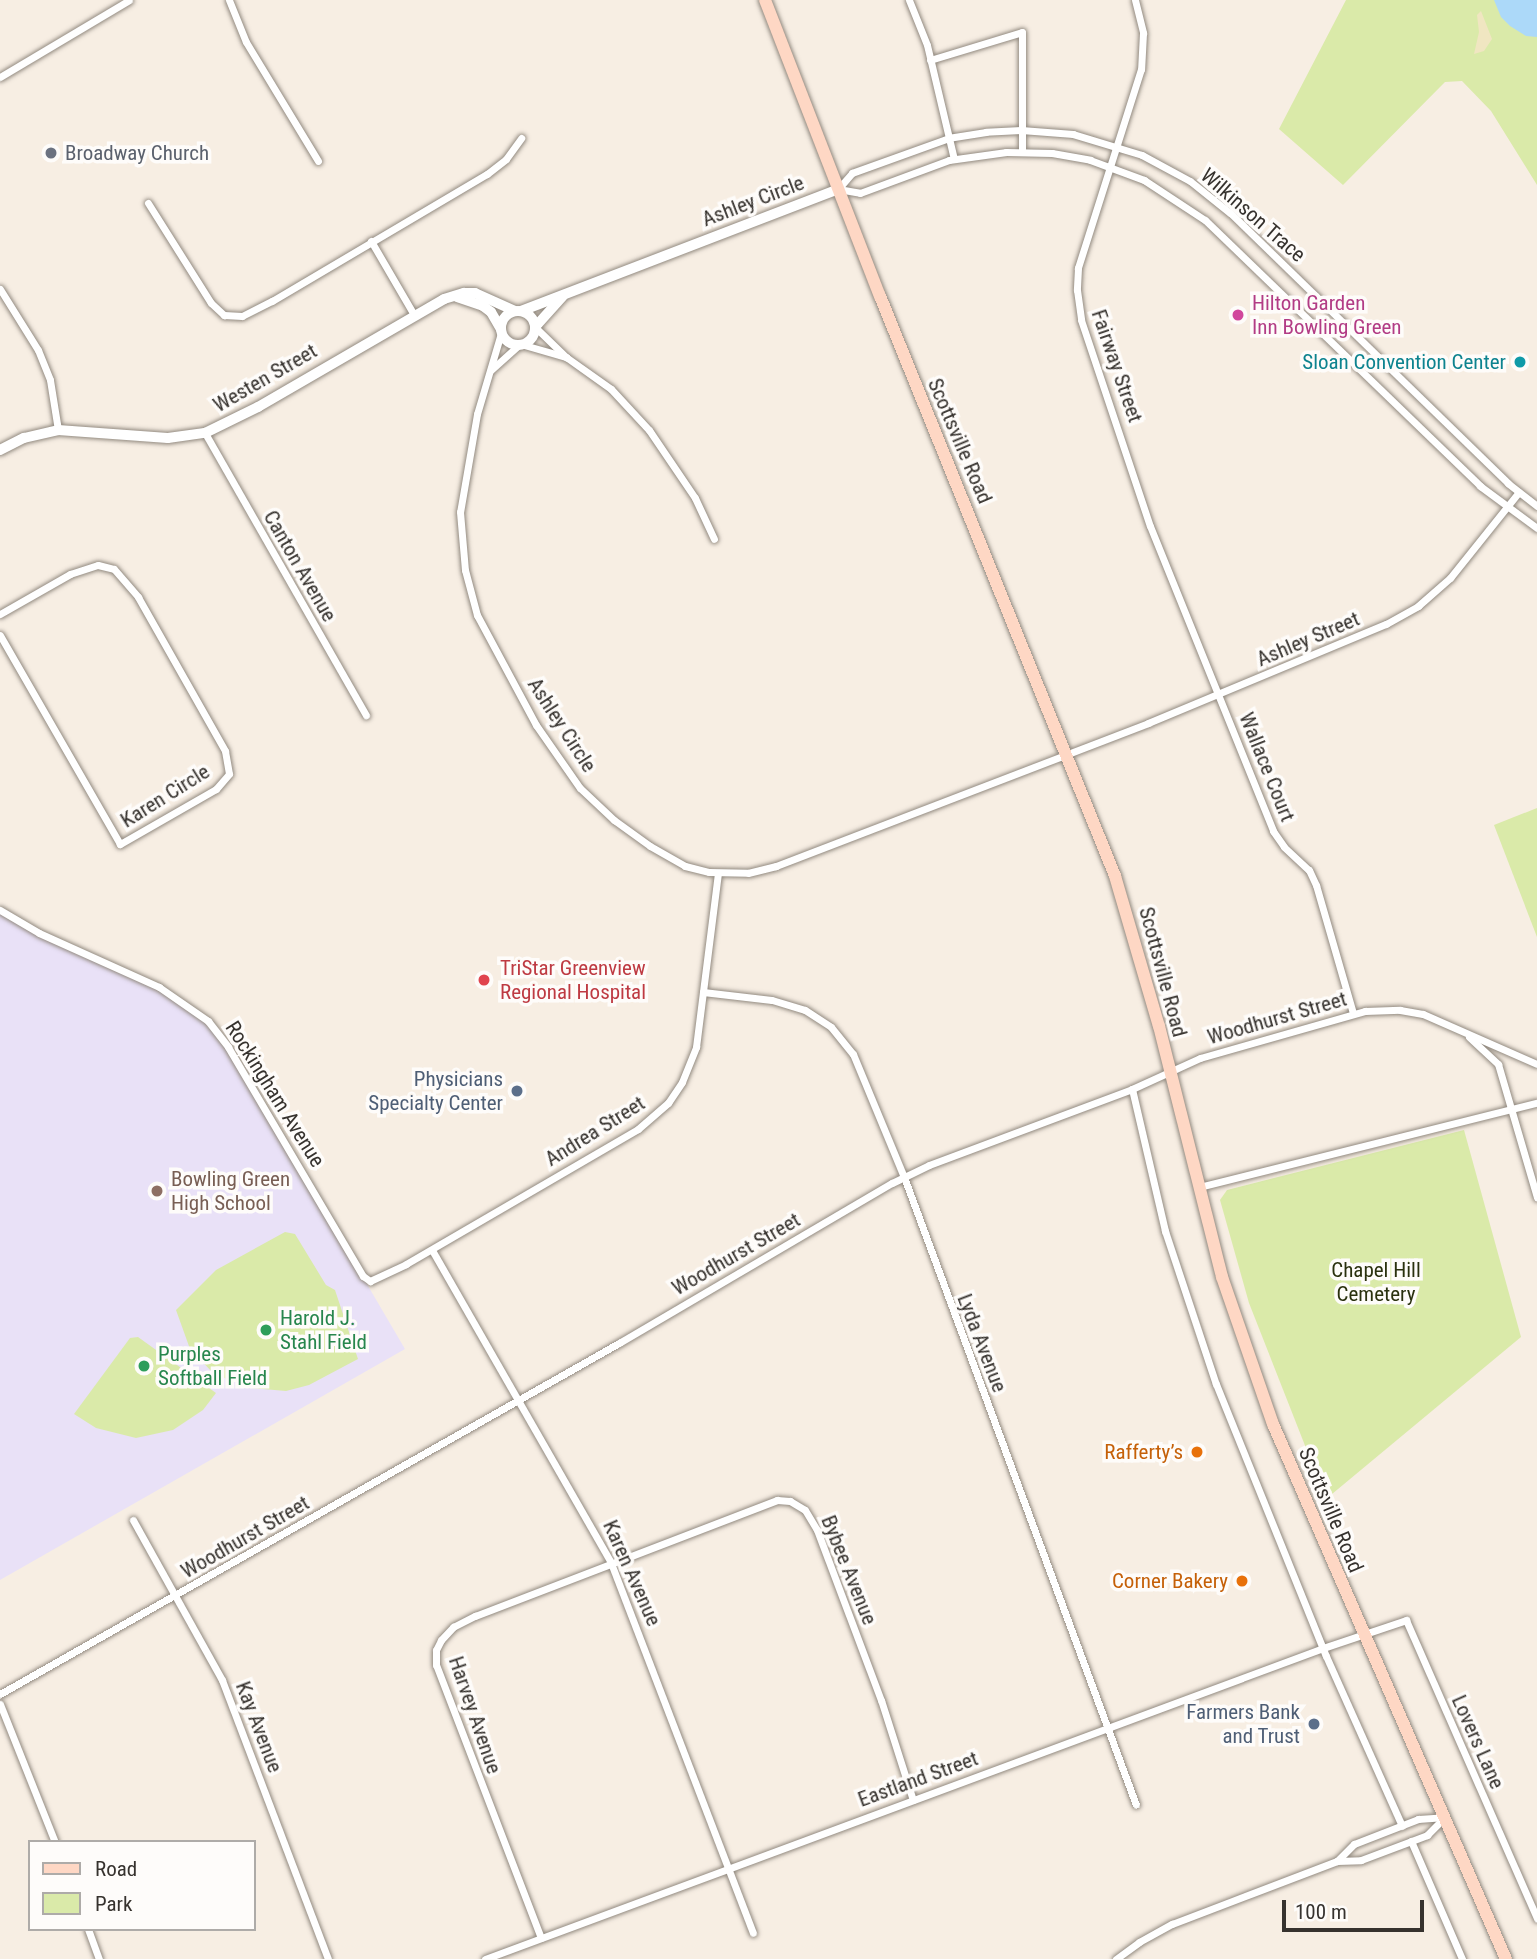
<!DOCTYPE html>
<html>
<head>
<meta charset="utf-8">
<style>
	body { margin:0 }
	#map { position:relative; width:1537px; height:1959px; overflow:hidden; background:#f7eee3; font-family:"Roboto Condensed",sans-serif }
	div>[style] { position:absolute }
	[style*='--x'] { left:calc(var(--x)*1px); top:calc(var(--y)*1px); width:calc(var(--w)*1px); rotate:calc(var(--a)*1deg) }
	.education>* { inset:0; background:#e9e1f7 }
	.green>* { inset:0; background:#daeaa9 }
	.sand>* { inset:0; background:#f0e6c1 }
	.water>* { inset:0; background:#acd9f9 }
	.roads { filter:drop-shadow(0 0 2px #928a80) drop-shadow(0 0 2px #928a80) }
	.street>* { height:7px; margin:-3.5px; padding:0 3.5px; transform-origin:3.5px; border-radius:3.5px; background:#fff }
	.secondary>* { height:10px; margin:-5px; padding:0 5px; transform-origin:5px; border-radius:5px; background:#fff }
	.secondary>.ring { margin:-5px; padding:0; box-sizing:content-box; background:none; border:10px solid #fff; border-radius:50% }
	.primary>* { height:12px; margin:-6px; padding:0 6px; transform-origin:6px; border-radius:6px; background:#fed7c4 }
	.dots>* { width:19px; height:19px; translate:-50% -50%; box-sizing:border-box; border:4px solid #fefcfa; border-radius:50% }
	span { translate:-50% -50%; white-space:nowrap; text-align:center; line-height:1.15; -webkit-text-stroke:7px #fefcfa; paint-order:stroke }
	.worship-label { font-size:21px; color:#5b616d }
	.left { translate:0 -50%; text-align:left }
	.street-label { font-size:21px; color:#36322e }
	.hotel-label { font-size:21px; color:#b23c85 }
	.culture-label { font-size:21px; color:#0d838f }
	.right { translate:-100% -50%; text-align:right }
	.health-label { font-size:21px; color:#be3a42 }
	.service-label { font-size:21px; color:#4e5e75 }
	.education-label { font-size:21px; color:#785e54 }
	.park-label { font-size:21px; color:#2a310e }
	.leisure-label { font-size:21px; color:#27864d }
	.food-label { font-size:21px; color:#c56008 }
	.legend { position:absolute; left:28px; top:1840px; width:228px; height:91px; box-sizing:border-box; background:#fefcfa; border:2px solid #aeaba8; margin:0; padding:9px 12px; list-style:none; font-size:21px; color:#36322e }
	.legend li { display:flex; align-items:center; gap:14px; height:35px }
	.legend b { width:35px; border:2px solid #aeaba8 }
	.scale { position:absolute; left:1282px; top:1900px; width:142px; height:32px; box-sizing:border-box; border:4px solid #36322e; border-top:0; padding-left:9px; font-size:21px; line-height:24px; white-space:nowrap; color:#36322e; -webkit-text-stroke:5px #fefcfa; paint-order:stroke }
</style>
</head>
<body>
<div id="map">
	<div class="education">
		<i style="clip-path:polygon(0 910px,39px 933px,146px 980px,197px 1011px,228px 1047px,405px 1349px,0 1580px)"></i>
	</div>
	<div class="green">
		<i style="clip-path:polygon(1346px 0,1537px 0,1537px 185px,1491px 111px,1462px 81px,1445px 82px,1343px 185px,1279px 129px)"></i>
		<i style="clip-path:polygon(1537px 808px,1537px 937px,1494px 825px)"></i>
		<i style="clip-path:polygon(1464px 1130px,1521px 1337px,1326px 1499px,1249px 1303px,1220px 1200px,1227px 1190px)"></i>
		<i style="clip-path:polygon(285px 1232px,295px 1234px,326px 1285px,335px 1290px,358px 1359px,309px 1385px,286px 1391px,251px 1388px,214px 1374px,190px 1349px,176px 1310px,216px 1270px)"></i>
		<i style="clip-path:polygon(138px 1337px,216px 1393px,203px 1410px,173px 1430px,136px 1438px,96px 1428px,74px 1414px,130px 1338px)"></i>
	</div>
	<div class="sand">
		<i style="clip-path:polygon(1481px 11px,1492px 39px,1484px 51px,1474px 54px,1479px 32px,1477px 15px)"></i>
	</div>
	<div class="water">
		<i style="clip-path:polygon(1494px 0,1537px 0,1537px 37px,1526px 36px,1510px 26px,1501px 17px)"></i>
	</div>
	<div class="roads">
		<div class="street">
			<i style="--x:229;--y:0;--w:45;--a:68"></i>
			<i style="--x:246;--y:42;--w:139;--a:58.8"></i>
			<i style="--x:909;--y:0;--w:48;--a:68.2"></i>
			<i style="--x:927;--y:45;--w:117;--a:76.7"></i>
			<i style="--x:1135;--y:0;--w:34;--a:76"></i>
			<i style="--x:1143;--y:33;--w:36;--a:93"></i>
			<i style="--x:1141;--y:69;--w:209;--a:107.6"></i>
			<i style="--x:1078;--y:268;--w:22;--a:93"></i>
			<i style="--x:1077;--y:290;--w:30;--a:82"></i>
			<i style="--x:1081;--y:320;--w:217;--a:71.5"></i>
			<i style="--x:1150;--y:526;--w:329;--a:68"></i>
			<i style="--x:1273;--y:831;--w:19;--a:55"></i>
			<i style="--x:1284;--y:847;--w:34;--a:43"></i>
			<i style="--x:1309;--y:870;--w:17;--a:65"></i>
			<i style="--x:1316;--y:885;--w:133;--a:73.9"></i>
			<i style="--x:930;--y:60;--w:96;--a:-16.9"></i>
			<i style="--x:1022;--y:32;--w:119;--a:90"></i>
			<i style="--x:0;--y:77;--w:150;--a:-30.8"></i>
			<i style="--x:148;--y:203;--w:118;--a:57.8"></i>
			<i style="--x:211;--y:303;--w:18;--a:43"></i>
			<i style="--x:224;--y:315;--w:18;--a:3"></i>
			<i style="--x:242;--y:316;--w:34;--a:-27"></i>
			<i style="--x:272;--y:301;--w:250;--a:-30.6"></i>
			<i style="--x:487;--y:174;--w:24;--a:-38"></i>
			<i style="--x:506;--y:159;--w:26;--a:-54"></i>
			<i style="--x:371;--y:241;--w:86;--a:59.8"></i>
			<i style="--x:0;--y:289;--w:72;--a:58.1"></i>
			<i style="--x:38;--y:350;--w:32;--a:68"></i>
			<i style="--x:50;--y:380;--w:51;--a:80.9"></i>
			<i style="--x:536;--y:328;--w:42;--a:44"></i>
			<i style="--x:566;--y:357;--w:55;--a:35.4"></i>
			<i style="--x:611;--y:389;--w:56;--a:47.2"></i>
			<i style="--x:649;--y:430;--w:82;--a:55.9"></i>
			<i style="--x:695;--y:498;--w:45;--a:65.1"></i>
			<i style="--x:501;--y:333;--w:84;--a:106.5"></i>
			<i style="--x:477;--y:414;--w:99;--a:99.8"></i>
			<i style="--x:460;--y:512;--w:58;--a:85.1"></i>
			<i style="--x:465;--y:570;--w:47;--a:75.1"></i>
			<i style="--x:477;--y:615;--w:125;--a:61.8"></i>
			<i style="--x:536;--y:725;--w:77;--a:55.1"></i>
			<i style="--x:580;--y:788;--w:47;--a:43.3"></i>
			<i style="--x:614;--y:820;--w:44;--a:35.8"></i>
			<i style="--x:650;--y:846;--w:40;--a:29.7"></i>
			<i style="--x:685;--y:866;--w:25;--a:14"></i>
			<i style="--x:709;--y:872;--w:39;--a:1"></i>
			<i style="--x:748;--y:873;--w:29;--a:-14"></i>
			<i style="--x:776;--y:866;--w:399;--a:-21"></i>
			<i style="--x:1148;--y:723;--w:258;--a:-22.6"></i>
			<i style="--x:1386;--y:624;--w:37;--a:-29"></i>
			<i style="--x:1418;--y:606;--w:43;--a:-41.2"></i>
			<i style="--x:1450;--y:578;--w:110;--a:-51.3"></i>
			<i style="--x:524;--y:345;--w:44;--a:15.9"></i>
			<i style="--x:491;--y:370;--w:36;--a:-42"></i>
			<i style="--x:205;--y:433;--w:325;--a:60.3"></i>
			<i style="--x:1537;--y:506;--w:37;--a:-142"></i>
			<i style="--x:1508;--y:483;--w:388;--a:-135.8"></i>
			<i style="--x:1230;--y:213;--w:51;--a:-141.3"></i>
			<i style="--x:1190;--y:181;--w:55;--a:-151.6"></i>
			<i style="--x:1142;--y:155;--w:72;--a:-163.1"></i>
			<i style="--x:1073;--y:134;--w:52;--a:-175.6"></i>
			<i style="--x:1021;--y:130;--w:35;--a:177"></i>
			<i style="--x:986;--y:132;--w:37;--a:171"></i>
			<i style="--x:949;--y:138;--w:103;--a:160.2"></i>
			<i style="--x:852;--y:173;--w:21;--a:131"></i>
			<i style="--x:838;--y:189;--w:22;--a:10"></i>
			<i style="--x:860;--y:193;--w:95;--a:-20.3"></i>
			<i style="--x:949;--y:160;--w:58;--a:-8"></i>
			<i style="--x:1006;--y:152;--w:46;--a:1.2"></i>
			<i style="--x:1052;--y:153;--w:39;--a:10"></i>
			<i style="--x:1090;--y:160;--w:58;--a:20.3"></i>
			<i style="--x:1144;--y:180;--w:73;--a:33.3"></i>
			<i style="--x:1205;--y:220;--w:383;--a:44"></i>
			<i style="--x:1480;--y:486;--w:71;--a:36.4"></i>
			<i style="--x:0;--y:614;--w:81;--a:-29.7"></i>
			<i style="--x:70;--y:574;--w:29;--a:-18"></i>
			<i style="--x:98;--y:565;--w:16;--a:14"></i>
			<i style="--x:114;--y:569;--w:37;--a:49"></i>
			<i style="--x:138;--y:597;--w:177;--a:60.5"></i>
			<i style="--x:225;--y:751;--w:23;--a:80"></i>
			<i style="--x:229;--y:774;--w:20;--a:131"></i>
			<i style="--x:216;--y:789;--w:111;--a:150.2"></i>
			<i style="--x:120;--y:844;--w:241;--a:-119.9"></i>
			<i style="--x:0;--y:910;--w:45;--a:30.5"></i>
			<i style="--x:39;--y:933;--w:132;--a:24.2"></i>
			<i style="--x:159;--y:987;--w:60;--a:34.8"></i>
			<i style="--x:208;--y:1021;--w:33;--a:52"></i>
			<i style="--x:228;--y:1047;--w:266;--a:59.5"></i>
			<i style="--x:363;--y:1276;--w:9;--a:36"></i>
			<i style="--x:370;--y:1281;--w:40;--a:-25"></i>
			<i style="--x:406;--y:1264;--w:268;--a:-30.2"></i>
			<i style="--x:638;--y:1129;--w:40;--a:-41"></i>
			<i style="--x:668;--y:1103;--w:25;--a:-56"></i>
			<i style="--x:682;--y:1082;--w:38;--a:-68"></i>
			<i style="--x:696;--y:1047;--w:175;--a:-82.8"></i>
			<i style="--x:703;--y:992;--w:69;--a:6.6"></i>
			<i style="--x:772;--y:1000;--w:34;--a:17"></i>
			<i style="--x:805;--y:1010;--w:31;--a:33"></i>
			<i style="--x:831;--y:1027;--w:35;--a:51"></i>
			<i style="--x:853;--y:1054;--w:133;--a:67.5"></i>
			<i style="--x:904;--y:1177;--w:669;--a:69.72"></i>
			<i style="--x:1469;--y:1037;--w:40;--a:43"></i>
			<i style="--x:1498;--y:1064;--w:139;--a:73.7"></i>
			<i style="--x:1132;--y:1089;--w:146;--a:76.9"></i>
			<i style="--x:1165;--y:1231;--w:161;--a:71.6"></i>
			<i style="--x:1216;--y:1384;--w:293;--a:68"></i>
			<i style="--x:1326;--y:1656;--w:186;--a:65.9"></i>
			<i style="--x:1199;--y:1187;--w:348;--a:-14"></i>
			<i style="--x:432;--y:1250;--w:361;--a:60.2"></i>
			<i style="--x:611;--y:1563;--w:396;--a:69"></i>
			<i style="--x:133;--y:1520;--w:183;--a:60.9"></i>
			<i style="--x:222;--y:1680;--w:298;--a:69.2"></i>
			<i style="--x:0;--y:1694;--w:712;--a:-29.56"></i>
			<i style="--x:619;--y:1343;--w:316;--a:-30.4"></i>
			<i style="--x:892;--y:1183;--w:41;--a:-25.9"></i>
			<i style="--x:929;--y:1165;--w:217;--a:-20.5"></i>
			<i style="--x:1132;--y:1089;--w:75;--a:-24.5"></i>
			<i style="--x:1200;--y:1058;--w:172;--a:-15.9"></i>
			<i style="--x:1365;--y:1011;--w:35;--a:-2"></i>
			<i style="--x:1400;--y:1010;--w:23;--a:10"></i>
			<i style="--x:1423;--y:1014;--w:124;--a:23.7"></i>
			<i style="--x:0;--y:1704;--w:149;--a:68.3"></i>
			<i style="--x:1411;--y:1841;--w:129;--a:66.6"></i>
			<i style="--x:1337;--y:1861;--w:24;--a:-45"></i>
			<i style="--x:1354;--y:1844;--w:69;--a:-21.3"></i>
			<i style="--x:1418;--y:1819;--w:27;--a:-4"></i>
			<i style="--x:88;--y:1929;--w:32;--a:70"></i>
			<i style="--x:541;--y:1938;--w:292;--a:-111"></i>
			<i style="--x:436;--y:1665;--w:15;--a:-90"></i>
			<i style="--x:436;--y:1650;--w:11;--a:-63"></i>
			<i style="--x:441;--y:1640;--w:18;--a:-47"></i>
			<i style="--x:453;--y:1627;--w:25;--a:-27"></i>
			<i style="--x:475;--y:1616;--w:324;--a:-21"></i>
			<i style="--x:777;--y:1500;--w:13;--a:4"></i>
			<i style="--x:790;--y:1501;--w:17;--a:31"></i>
			<i style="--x:805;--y:1510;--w:23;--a:59"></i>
			<i style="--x:817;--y:1530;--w:182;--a:69.4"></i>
			<i style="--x:881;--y:1700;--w:105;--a:72.3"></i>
			<i style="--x:485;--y:1959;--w:894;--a:-20.36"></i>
			<i style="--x:1323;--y:1648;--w:88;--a:-18.6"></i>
			<i style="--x:1406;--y:1620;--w:326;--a:66.3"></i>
			<i style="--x:1116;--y:1959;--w:29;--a:-36"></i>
			<i style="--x:1139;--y:1942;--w:38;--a:-29"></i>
			<i style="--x:1172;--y:1924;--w:177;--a:-20.9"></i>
			<i style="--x:1337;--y:1861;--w:24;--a:-2"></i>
			<i style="--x:1361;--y:1860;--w:71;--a:-20.7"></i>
			<i style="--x:1427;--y:1835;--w:25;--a:-45"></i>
		</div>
		<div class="secondary">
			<i style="--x:457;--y:297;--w:28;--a:19"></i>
			<i style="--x:483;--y:306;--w:10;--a:37"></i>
			<i style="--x:491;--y:312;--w:20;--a:60"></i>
			<i class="ring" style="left:501px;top:311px;width:24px;height:24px"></i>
			<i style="--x:521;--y:311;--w:340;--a:-21"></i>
			<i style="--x:536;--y:326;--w:40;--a:-48"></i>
			<i style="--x:0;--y:450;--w:27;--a:-27"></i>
			<i style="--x:24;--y:438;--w:35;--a:-13"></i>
			<i style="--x:58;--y:430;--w:110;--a:4.2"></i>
			<i style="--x:168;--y:438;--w:37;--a:-8"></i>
			<i style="--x:205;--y:433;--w:59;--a:-26.1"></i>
			<i style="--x:258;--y:407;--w:215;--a:-30.1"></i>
			<i style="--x:444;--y:299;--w:21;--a:-17"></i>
			<i style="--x:464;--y:293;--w:11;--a:0"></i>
			<i style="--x:475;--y:293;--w:44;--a:24.2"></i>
		</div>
		<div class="primary">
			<i style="--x:765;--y:0;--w:318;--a:68.8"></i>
			<i style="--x:880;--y:296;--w:626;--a:67.94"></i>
			<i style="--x:1115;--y:876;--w:156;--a:73.7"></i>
			<i style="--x:1159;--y:1026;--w:259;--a:75.9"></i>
			<i style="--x:1222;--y:1277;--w:156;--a:70.9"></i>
			<i style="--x:1273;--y:1424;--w:584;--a:66.47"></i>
		</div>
	</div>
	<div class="dots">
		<i style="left:51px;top:153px;background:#6b7280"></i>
		<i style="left:1238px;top:315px;background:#d1479c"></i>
		<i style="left:1520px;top:362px;background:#0f9aa8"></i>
		<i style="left:484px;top:980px;background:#e0444e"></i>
		<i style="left:517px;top:1091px;background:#5c6f8a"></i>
		<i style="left:157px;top:1191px;background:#8d6e63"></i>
		<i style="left:266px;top:1330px;background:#2e9e5b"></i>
		<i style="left:144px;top:1366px;background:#2e9e5b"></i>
		<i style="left:1197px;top:1452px;background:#e8710a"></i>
		<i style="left:1242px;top:1581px;background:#e8710a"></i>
		<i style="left:1314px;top:1724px;background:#5c6f8a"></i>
	</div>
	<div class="worship-label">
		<span class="left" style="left:65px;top:153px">Broadway Church</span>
	</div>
	<div class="street-label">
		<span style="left:753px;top:201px;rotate:-21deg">Ashley Circle</span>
		<span style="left:1253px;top:215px;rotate:41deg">Wilkinson Trace</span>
		<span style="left:1117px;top:366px;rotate:71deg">Fairway Street</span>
		<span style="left:265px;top:378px;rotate:-30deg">Westen Street</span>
		<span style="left:960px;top:441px;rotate:67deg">Scottsville Road</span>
		<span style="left:300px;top:566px;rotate:60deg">Canton Avenue</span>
		<span style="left:1308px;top:639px;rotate:-23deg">Ashley Street</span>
		<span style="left:562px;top:725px;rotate:57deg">Ashley Circle</span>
		<span style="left:1267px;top:767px;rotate:68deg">Wallace Court</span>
		<span style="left:165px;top:796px;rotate:-32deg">Karen Circle</span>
		<span style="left:1163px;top:972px;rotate:75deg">Scottsville Road</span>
		<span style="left:1277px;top:1018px;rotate:-16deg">Woodhurst Street</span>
		<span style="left:275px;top:1094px;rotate:58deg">Rockingham Avenue</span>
		<span style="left:595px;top:1131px;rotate:-32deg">Andrea Street</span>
		<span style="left:736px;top:1254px;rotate:-30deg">Woodhurst Street</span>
		<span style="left:982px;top:1343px;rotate:69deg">Lyda Avenue</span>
		<span style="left:1331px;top:1510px;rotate:67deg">Scottsville Road</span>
		<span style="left:245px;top:1537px;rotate:-30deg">Woodhurst Street</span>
		<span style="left:849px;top:1570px;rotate:68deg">Bybee Avenue</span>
		<span style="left:632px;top:1573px;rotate:66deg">Karen Avenue</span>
		<span style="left:475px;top:1715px;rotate:71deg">Harvey Avenue</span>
		<span style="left:259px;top:1727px;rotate:69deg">Kay Avenue</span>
		<span style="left:1478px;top:1742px;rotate:66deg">Lovers Lane</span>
		<span style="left:918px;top:1779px;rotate:-20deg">Eastland Street</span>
	</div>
	<div class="hotel-label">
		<span class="left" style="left:1252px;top:315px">Hilton Garden<br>Inn Bowling Green</span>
	</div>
	<div class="culture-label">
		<span class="right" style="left:1506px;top:362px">Sloan Convention Center</span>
	</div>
	<div class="health-label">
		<span class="left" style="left:500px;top:980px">TriStar Greenview<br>Regional Hospital</span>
	</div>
	<div class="service-label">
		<span class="right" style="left:503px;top:1091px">Physicians<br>Specialty Center</span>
		<span class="right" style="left:1300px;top:1724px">Farmers Bank<br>and Trust</span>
	</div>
	<div class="education-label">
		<span class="left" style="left:171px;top:1191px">Bowling Green<br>High School</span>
	</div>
	<div class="park-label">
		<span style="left:1376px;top:1282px">Chapel Hill<br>Cemetery</span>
	</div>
	<div class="leisure-label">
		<span class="left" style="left:280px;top:1330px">Harold J.<br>Stahl Field</span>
		<span class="left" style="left:158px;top:1366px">Purples<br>Softball Field</span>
	</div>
	<div class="food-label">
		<span class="right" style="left:1183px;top:1452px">Rafferty’s</span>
		<span class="right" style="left:1228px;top:1581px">Corner Bakery</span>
	</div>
	<ul class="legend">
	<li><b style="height:9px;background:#fed7c4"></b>Road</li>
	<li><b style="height:19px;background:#daeaa9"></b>Park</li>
	</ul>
	<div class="scale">100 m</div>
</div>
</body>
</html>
